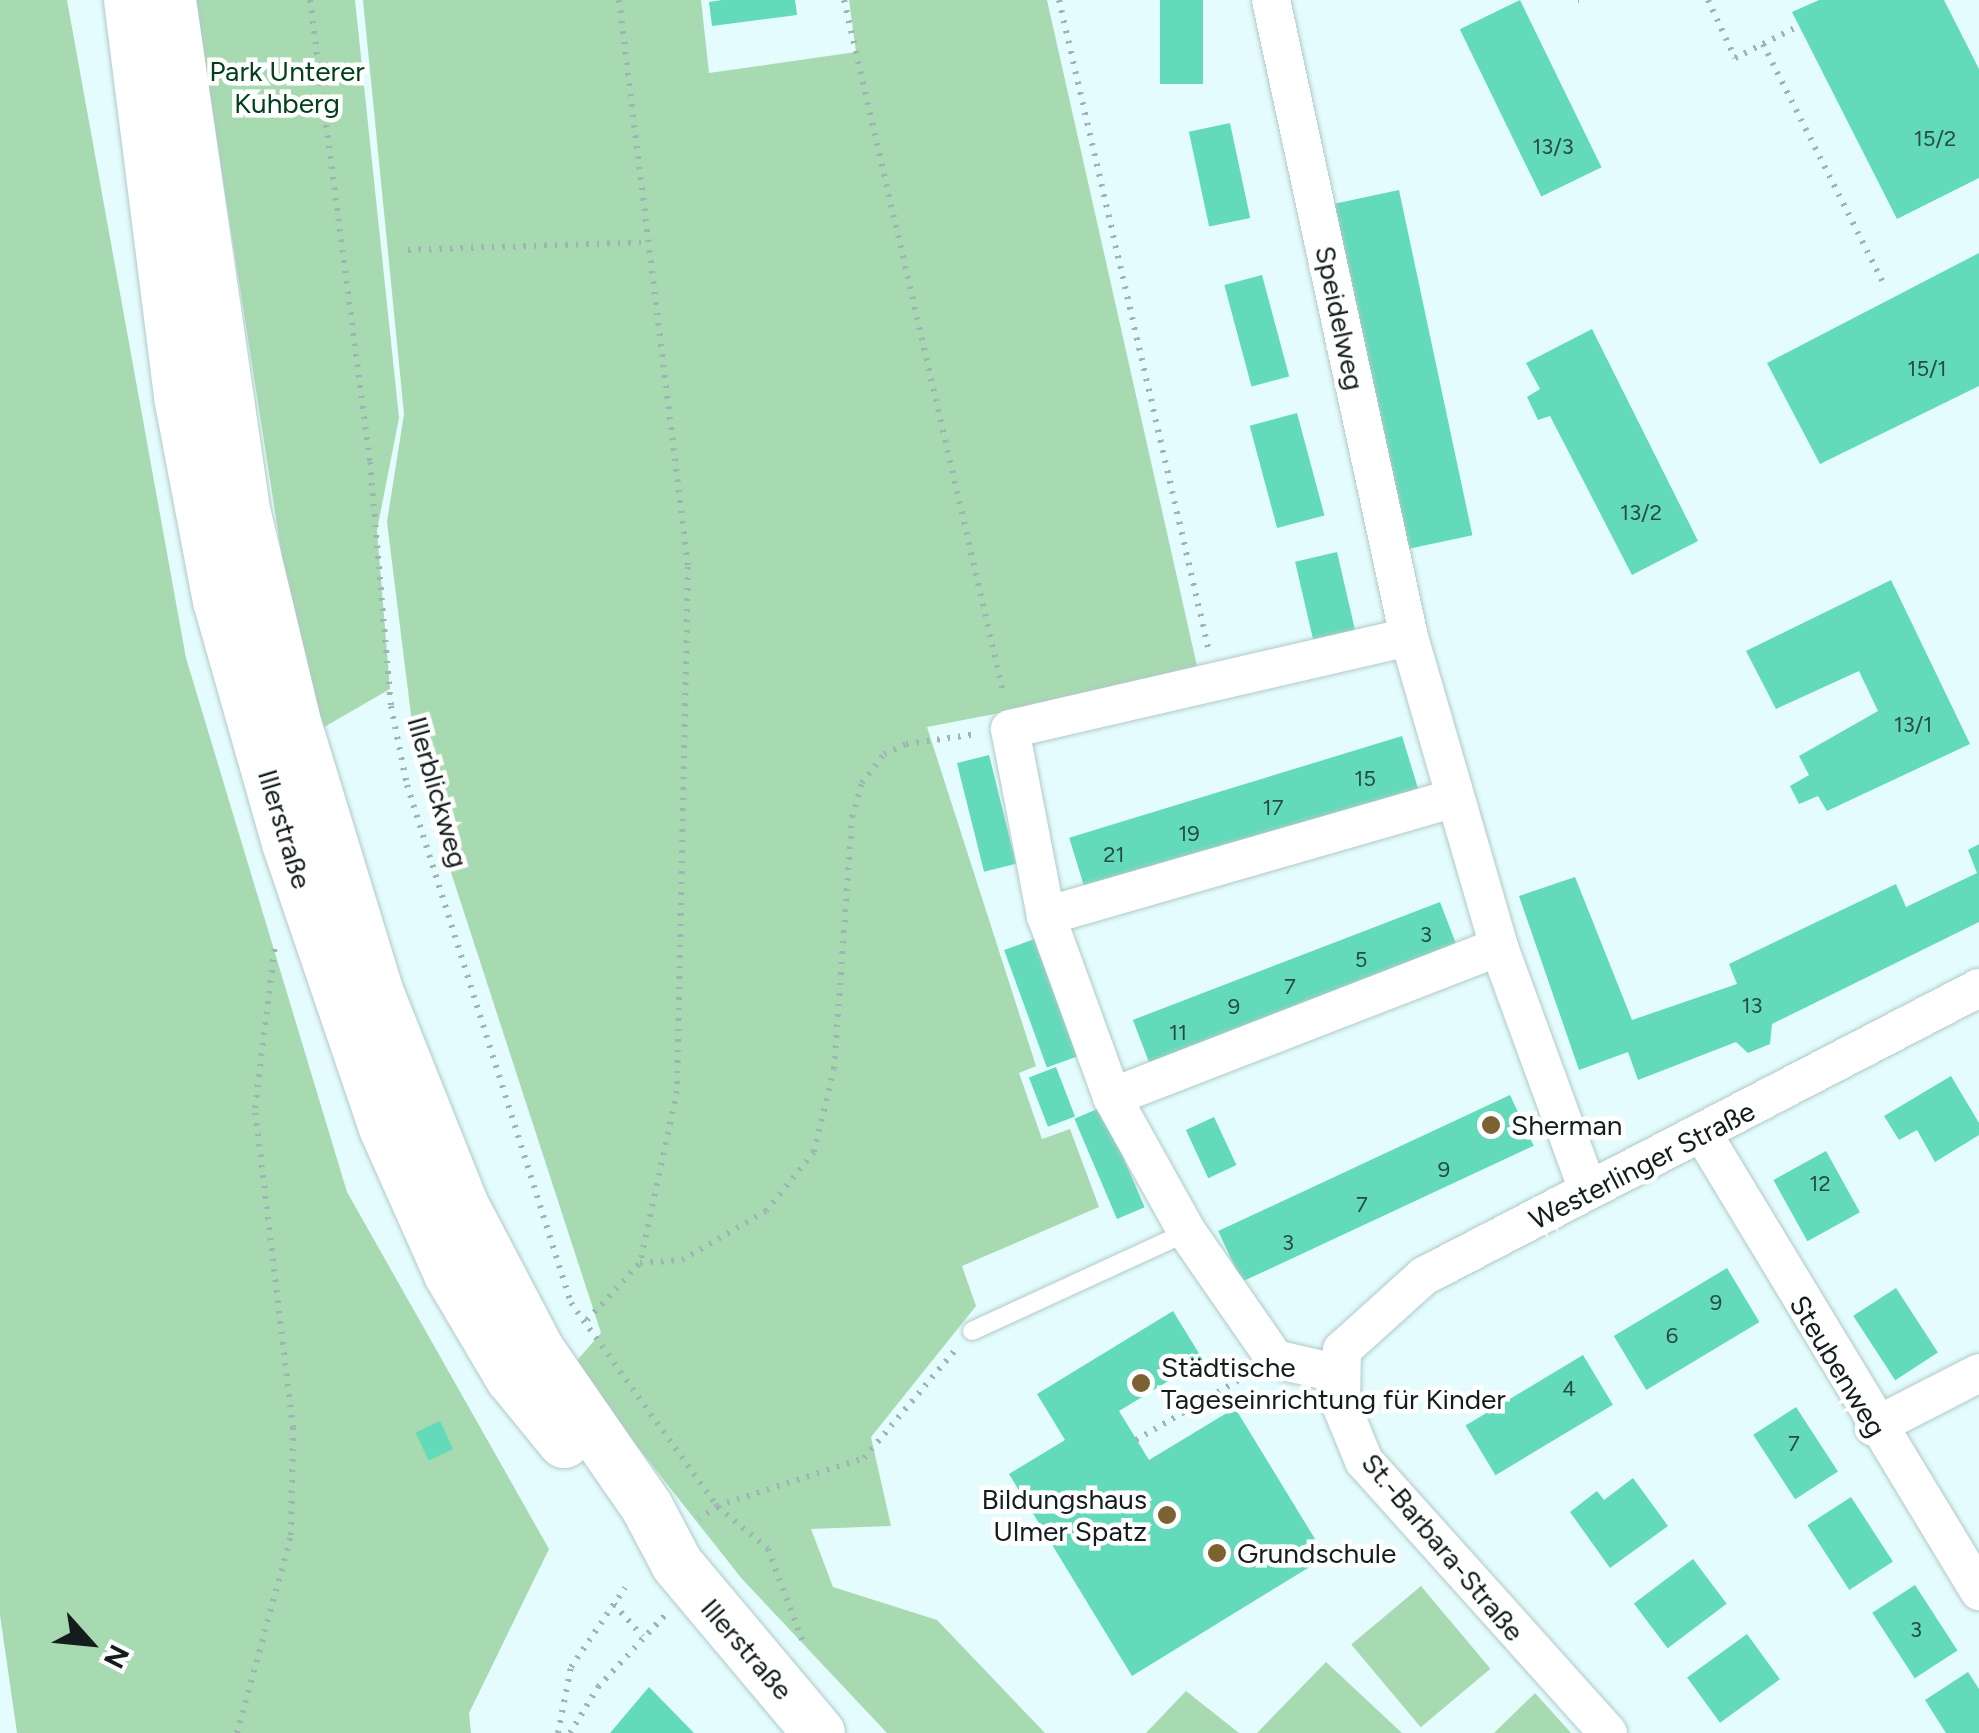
<!DOCTYPE html>
<html>
<head>
<meta charset="utf-8">
<style>
	body { margin:0 }
	#map { position:relative; width:1979px; height:1733px; overflow:hidden; background:#e4fcfd; font-family:Figtree,sans-serif }
	div>[style] { position:absolute }
	[style*='--x'] { left:calc(var(--x)*1px); top:calc(var(--y)*1px); width:calc(var(--w)*1px); rotate:calc(var(--a)*1deg) }
	.green>* { inset:0; background:#a7dab0; transform-origin:0 0 }
	.building>* { inset:0; background:#63daba; transform-origin:0 0 }
	.path>* { height:6px; margin-top:-3px; transform-origin:0; background:repeating-linear-gradient(90deg,#a1b4b5 0 2.5px,transparent 0 10.5px) }
	.roads { filter:drop-shadow(0 0 2px #b1c9c9) drop-shadow(0 0 2px #b1c9c9) }
	.lane>* { height:18px; margin:-9px; padding:0 9px; transform-origin:9px; border-radius:9px; background:#fff }
	.street>* { height:38px; margin:-19px; padding:0 19px; transform-origin:19px; border-radius:19px; background:#fff }
	.secondary>* { height:52px; margin:-26px; padding:0 26px; transform-origin:26px; border-radius:26px; background:#fff }
	.dots>* { width:28px; height:28px; translate:-50% -50%; box-sizing:border-box; border:5px solid #fff; border-radius:50% }
	span { translate:-50% -50%; white-space:nowrap; text-align:center; line-height:1.15; -webkit-text-stroke:9px #fff; paint-order:stroke }
	.number-label { font-size:22px; color:#284c44 }
	.number-label span { -webkit-text-stroke-width:0 }
	.park-label { font-size:28px; color:#02401a }
	.street-label { font-size:28px; color:#141d1d }
	.poi-label { font-size:28px; color:#141d1d }
	.left { translate:0 -50%; text-align:left }
	.right { translate:-100% -50%; text-align:right }
	.north { position:absolute; left:40px; top:1593px; width:100px; height:100px; -webkit-text-stroke:8px #fff; paint-order:stroke; rotate:117deg; font-size:28px; font-weight:700; line-height:40px; text-align:center; color:#141d1d }
	.north::after { content:''; display:block; margin:auto; width:35px; height:45px; background:#141d1d; clip-path:polygon(50% 0,100% 100%,50% 72%,0 100%) }
</style>
</head>
<body>
<div id="map">
	<div class="green">
		<i style="clip-path:polygon(0 0,67px 0,186px 658px,347px 1192px,549px 1549px,469px 1713px,471px 1733px,17px 1733px,0 1615px)"></i>
		<i style="clip-path:polygon(195px 0,355px 0,399px 418px,377px 530px,390px 689px,319px 730px,297px 652px)"></i>
		<i style="clip-path:polygon(363px 0,701px 0,709px 73px,856px 52px,849px 0,1047px 0,1199px 675px,927px 727px,1036px 1066px,1019px 1073px,1042px 1139px,1070px 1129px,1099px 1207px,962px 1266px,976px 1306px,871px 1437px,891px 1526px,811px 1529px,833px 1587px,937px 1620px,1045px 1733px,887px 1733px,742px 1579px,573px 1365px,601px 1333px,418px 771px,387px 522px,404px 414px)"></i>
		<i style="left:1421px;top:1586px;width:108px;height:91px;rotate:50deg"></i>
		<i style="clip-path:polygon(1326px 1662px,1402px 1733px,1257px 1733px)"></i>
		<i style="clip-path:polygon(1186px 1691px,1239px 1733px,1146px 1733px)"></i>
		<i style="clip-path:polygon(1535px 1693px,1571px 1733px,1494px 1733px)"></i>
	</div>
	<div class="building">
		<i style="clip-path:polygon(722px 0,795px 0,797px 15px,712px 26px,709px 2px)"></i>
		<i style="left:1160px;top:0;width:43px;height:84px"></i>
		<i style="left:1520px;top:0;width:186px;height:67px;rotate:64deg"></i>
		<i style="clip-path:polygon(1819px 0,1944px 0,1979px 69px,1979px 178px,1897px 219px,1792px 12px)"></i>
		<i style="left:1230px;top:123px;width:97px;height:42px;rotate:78deg"></i>
		<i style="left:1399px;top:190px;width:353px;height:66px;rotate:78deg"></i>
		<i style="clip-path:polygon(1979px 253px,1979px 386px,1820px 464px,1767px 363px)"></i>
		<i style="left:1262px;top:275px;width:105px;height:39px;rotate:75deg"></i>
		<i style="clip-path:polygon(1592px 329px,1698px 541px,1632px 575px,1550px 416px,1538px 420px,1527px 397px,1540px 389px,1526px 363px)"></i>
		<i style="left:1297px;top:413px;width:106px;height:49px;rotate:75deg"></i>
		<i style="left:1337px;top:552px;width:90px;height:43px;rotate:77deg"></i>
		<i style="clip-path:polygon(1891px 580px,1970px 744px,1827px 811px,1818px 796px,1799px 804px,1790px 786px,1809px 775px,1799px 756px,1878px 711px,1859px 671px,1776px 709px,1746px 651px)"></i>
		<i style="left:1402px;top:736px;width:56px;height:348px;rotate:73deg"></i>
		<i style="left:989px;top:755px;width:112px;height:33px;rotate:76deg"></i>
		<i style="clip-path:polygon(1979px 844px,1979px 922px,1772px 1024px,1770px 1044px,1748px 1053px,1736px 1042px,1638px 1080px,1628px 1052px,1579px 1070px,1519px 896px,1575px 877px,1632px 1020px,1737px 984px,1729px 964px,1896px 884px,1906px 907px,1977px 873px,1968px 850px)"></i>
		<i style="left:1440px;top:902px;width:56px;height:329px;rotate:69deg"></i>
		<i style="left:1037px;top:938px;width:125px;height:35px;rotate:70deg"></i>
		<i style="left:1056px;top:1067px;width:53px;height:29px;rotate:69deg"></i>
		<i style="clip-path:polygon(1951px 1076px,1979px 1123px,1979px 1135px,1935px 1162px,1917px 1130px,1899px 1140px,1884px 1116px)"></i>
		<i style="left:1510px;top:1095px;width:56px;height:322px;rotate:65deg"></i>
		<i style="left:1102px;top:1107px;width:109px;height:30px;rotate:67deg"></i>
		<i style="left:1214px;top:1117px;width:53px;height:31px;rotate:65deg"></i>
		<i style="left:1826px;top:1151px;width:70px;height:60px;rotate:61deg"></i>
		<i style="left:1727px;top:1268px;width:63px;height:132px;rotate:59deg"></i>
		<i style="left:1896px;top:1288px;width:77px;height:51px;rotate:57deg"></i>
		<i style="clip-path:polygon(1173px 1311px,1203px 1360px,1119px 1411px,1149px 1460px,1235px 1408px,1326px 1557px,1132px 1676px,1009px 1474px,1065px 1440px,1037px 1394px)"></i>
		<i style="left:1583px;top:1355px;width:58px;height:137px;rotate:59deg"></i>
		<i style="left:1796px;top:1407px;width:77px;height:51px;rotate:57deg"></i>
		<i style="left:440px;top:1421px;width:31px;height:27px;rotate:65deg"></i>
		<i style="clip-path:polygon(1633px 1478px,1668px 1526px,1610px 1568px,1570px 1512px,1597px 1491px,1604px 1500px)"></i>
		<i style="left:1851px;top:1497px;width:77px;height:52px;rotate:57deg"></i>
		<i style="left:1693px;top:1559px;width:56px;height:74px;rotate:53deg"></i>
		<i style="left:1915px;top:1585px;width:78px;height:51px;rotate:57deg"></i>
		<i style="left:1747px;top:1634px;width:56px;height:74px;rotate:54deg"></i>
		<i style="clip-path:polygon(1968px 1672px,1979px 1689px,1979px 1733px,1946px 1733px,1925px 1700px)"></i>
		<i style="clip-path:polygon(649px 1687px,694px 1733px,610px 1733px)"></i>
	</div>
	<div class="path">
		<i style="--x:310;--y:0;--w:466;--a:82.6"></i>
		<i style="--x:370;--y:462;--w:245;--a:85.1"></i>
		<i style="--x:391;--y:706;--w:81;--a:78.6"></i>
		<i style="--x:407;--y:785;--w:543;--a:72.43"></i>
		<i style="--x:571;--y:1303;--w:250;--a:54.3"></i>
		<i style="--x:717;--y:1506;--w:22;--a:144"></i>
		<i style="--x:619;--y:0;--w:571;--a:83.06"></i>
		<i style="--x:688;--y:567;--w:524;--a:91.2"></i>
		<i style="--x:677;--y:1091;--w:176;--a:102.1"></i>
		<i style="--x:640;--y:1263;--w:42;--a:-4.1"></i>
		<i style="--x:682;--y:1260;--w:97;--a:-30.3"></i>
		<i style="--x:766;--y:1211;--w:76;--a:-50.9"></i>
		<i style="--x:814;--y:1152;--w:85;--a:-76.5"></i>
		<i style="--x:834;--y:1069;--w:253;--a:-85.9"></i>
		<i style="--x:852;--y:817;--w:35;--a:-74"></i>
		<i style="--x:862;--y:783;--w:36;--a:-53"></i>
		<i style="--x:884;--y:754;--w:24;--a:-24"></i>
		<i style="--x:906;--y:744;--w:72;--a:-8"></i>
		<i style="--x:844;--y:0;--w:714;--a:77.05"></i>
		<i style="--x:1059;--y:0;--w:664;--a:77.03"></i>
		<i style="--x:1578;--y:0;--w:1;--a:0"></i>
		<i style="--x:1708;--y:0;--w:64;--a:65"></i>
		<i style="--x:1735;--y:58;--w:72;--a:-26.6"></i>
		<i style="--x:1763;--y:44;--w:265;--a:63.3"></i>
		<i style="--x:408;--y:250;--w:241;--a:-1.9"></i>
		<i style="--x:587;--y:1320;--w:78;--a:-47.1"></i>
		<i style="--x:1136;--y:1440;--w:125;--a:-30.3"></i>
		<i style="--x:717;--y:1506;--w:155;--a:-18.1"></i>
		<i style="--x:864;--y:1458;--w:144;--a:-49.8"></i>
		<i style="--x:718;--y:1507;--w:65;--a:40"></i>
		<i style="--x:768;--y:1549;--w:103;--a:69.4"></i>
		<i style="--x:614;--y:1604;--w:43;--a:48.8"></i>
		<i style="--x:237;--y:1733;--w:205;--a:-74.7"></i>
		<i style="--x:291;--y:1535;--w:107;--a:-88.9"></i>
		<i style="--x:293;--y:1428;--w:322;--a:-96.8"></i>
		<i style="--x:255;--y:1108;--w:165;--a:-83"></i>
		<i style="--x:558;--y:1733;--w:67;--a:-78.9"></i>
		<i style="--x:571;--y:1667;--w:96;--a:-55.6"></i>
		<i style="--x:570;--y:1733;--w:54;--a:-58.7"></i>
		<i style="--x:598;--y:1687;--w:100;--a:-47"></i>
	</div>
	<div class="roads">
		<div class="lane">
			<i style="--x:972;--y:1331;--w:237;--a:-24.7"></i>
		</div>
		<div class="street">
			<i style="--x:1271;--y:0;--w:652;--a:77.78"></i>
			<i style="--x:1409;--y:637;--w:323;--a:73.8"></i>
			<i style="--x:1499;--y:947;--w:259;--a:69.9"></i>
			<i style="--x:1046;--y:916;--w:425;--a:-16.1"></i>
			<i style="--x:1112;--y:1097;--w:415;--a:-21.2"></i>
			<i style="--x:1704;--y:1136;--w:532;--a:58.85"></i>
			<i style="--x:1340;--y:1374;--w:67;--a:-167"></i>
			<i style="--x:1275;--y:1359;--w:155;--a:-124.7"></i>
			<i style="--x:1187;--y:1232;--w:154;--a:-119.1"></i>
			<i style="--x:1112;--y:1097;--w:193;--a:-110"></i>
			<i style="--x:1046;--y:916;--w:190;--a:-100.9"></i>
			<i style="--x:1010;--y:729;--w:409;--a:-13"></i>
			<i style="--x:1874;--y:1427;--w:118;--a:-27.2"></i>
			<i style="--x:1608;--y:1733;--w:365;--a:-131.9"></i>
			<i style="--x:1364;--y:1461;--w:61;--a:-112.3"></i>
			<i style="--x:1341;--y:1405;--w:55;--a:-89"></i>
			<i style="--x:1342;--y:1350;--w:110;--a:-42.1"></i>
			<i style="--x:1424;--y:1276;--w:625;--a:-27.43"></i>
		</div>
		<div class="secondary">
			<i style="--x:130;--y:0;--w:400;--a:82.8"></i>
			<i style="--x:180;--y:397;--w:208;--a:79.2"></i>
			<i style="--x:219;--y:601;--w:252;--a:74.1"></i>
			<i style="--x:288;--y:843;--w:301;--a:71.2"></i>
			<i style="--x:385;--y:1128;--w:160;--a:66"></i>
			<i style="--x:450;--y:1274;--w:120;--a:59.4"></i>
			<i style="--x:511;--y:1377;--w:84;--a:50.8"></i>
			<i style="--x:170;--y:0;--w:515;--a:81.74"></i>
			<i style="--x:244;--y:510;--w:215;--a:76.5"></i>
			<i style="--x:294;--y:719;--w:284;--a:73"></i>
			<i style="--x:377;--y:991;--w:229;--a:68.2"></i>
			<i style="--x:462;--y:1204;--w:166;--a:62.4"></i>
			<i style="--x:539;--y:1351;--w:190;--a:55.3"></i>
			<i style="--x:647;--y:1507;--w:64;--a:62.2"></i>
			<i style="--x:677;--y:1564;--w:221;--a:50"></i>
		</div>
	</div>
	<div class="dots">
		<i style="left:1491px;top:1125px;background:#7c6133"></i>
		<i style="left:1141px;top:1383px;background:#7c6133"></i>
		<i style="left:1167px;top:1515px;background:#7c6133"></i>
		<i style="left:1217px;top:1553px;background:#7c6133"></i>
	</div>
	<div class="number-label">
		<span style="left:1935px;top:139px">15/2</span>
		<span style="left:1553px;top:147px">13/3</span>
		<span style="left:1927px;top:369px">15/1</span>
		<span style="left:1641px;top:513px">13/2</span>
		<span style="left:1913px;top:725px">13/1</span>
		<span style="left:1365px;top:779px">15</span>
		<span style="left:1273px;top:808px">17</span>
		<span style="left:1189px;top:834px">19</span>
		<span style="left:1114px;top:855px">21</span>
		<span style="left:1426px;top:935px">3</span>
		<span style="left:1361px;top:960px">5</span>
		<span style="left:1290px;top:987px">7</span>
		<span style="left:1752px;top:1006px">13</span>
		<span style="left:1234px;top:1007px">9</span>
		<span style="left:1178px;top:1033px">11</span>
		<span style="left:1444px;top:1170px">9</span>
		<span style="left:1820px;top:1184px">12</span>
		<span style="left:1362px;top:1205px">7</span>
		<span style="left:1288px;top:1243px">3</span>
		<span style="left:1716px;top:1303px">9</span>
		<span style="left:1672px;top:1336px">6</span>
		<span style="left:1569px;top:1389px">4</span>
		<span style="left:1794px;top:1444px">7</span>
		<span style="left:1916px;top:1630px">3</span>
	</div>
	<div class="park-label">
		<span style="left:287px;top:87px">Park Unterer<br>Kuhberg</span>
	</div>
	<div class="street-label">
		<span style="left:1340px;top:318px;rotate:78deg">Speidelweg</span>
		<span style="left:438px;top:792px;rotate:74deg">Illerblickweg</span>
		<span style="left:285px;top:829px;rotate:73deg">Illerstraße</span>
		<span style="left:1642px;top:1165px;rotate:-27deg">Westerlinger Straße</span>
		<span style="left:1838px;top:1366px;rotate:59deg">Steubenweg</span>
		<span style="left:1443px;top:1547px;rotate:50deg">St.-Barbara-Straße</span>
		<span style="left:747px;top:1649px;rotate:49deg">Illerstraße</span>
	</div>
	<div class="poi-label">
		<span class="left" style="left:1511px;top:1125px">Sherman</span>
		<span class="left" style="left:1161px;top:1383px">Städtische<br>Tageseinrichtung für Kinder</span>
		<span class="right" style="left:1147px;top:1515px">Bildungshaus<br>Ulmer Spatz</span>
		<span class="left" style="left:1237px;top:1553px">Grundschule</span>
	</div>
	<div class="north">N</div>
</div>
</body>
</html>
